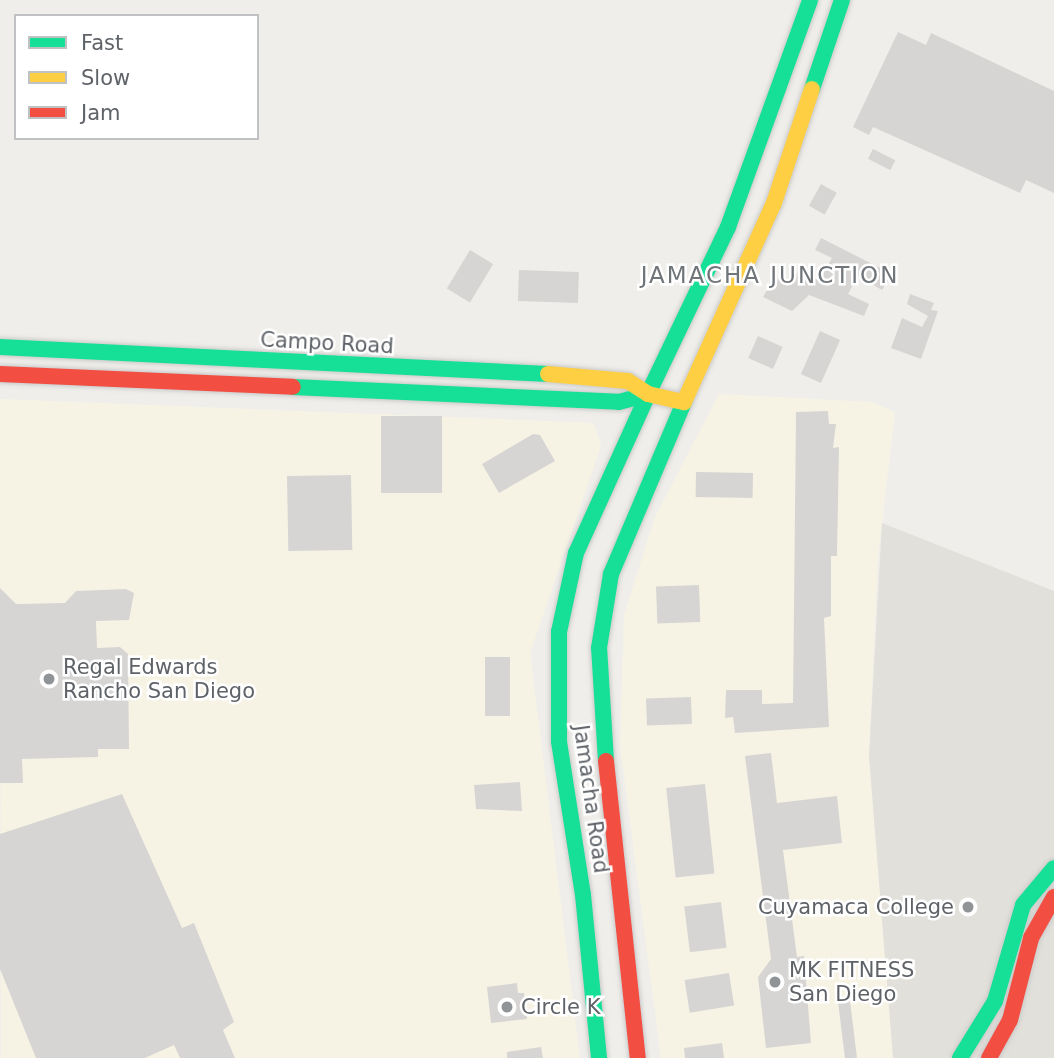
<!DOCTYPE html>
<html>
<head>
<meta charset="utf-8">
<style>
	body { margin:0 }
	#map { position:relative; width:1054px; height:1058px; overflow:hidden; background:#efeeea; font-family:"DejaVu Sans",sans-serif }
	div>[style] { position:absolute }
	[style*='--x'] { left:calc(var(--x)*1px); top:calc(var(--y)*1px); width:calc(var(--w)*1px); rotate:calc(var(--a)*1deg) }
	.commercial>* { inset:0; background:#f7f3e4 }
	.education>* { inset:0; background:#e2e0da }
	.building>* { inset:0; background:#d6d5d3; transform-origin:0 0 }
	.roads { filter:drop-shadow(0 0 2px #cacacb) drop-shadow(0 0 2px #cacacb) }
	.fast>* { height:16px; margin:-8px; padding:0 8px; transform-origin:8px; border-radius:8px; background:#16e098 }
	.slow>* { height:16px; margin:-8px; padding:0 8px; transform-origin:8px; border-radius:8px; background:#ffcf43 }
	.jam>* { height:16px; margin:-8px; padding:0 8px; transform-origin:8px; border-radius:8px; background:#f24e42 }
	.dots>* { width:19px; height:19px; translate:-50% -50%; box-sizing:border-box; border:4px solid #fff; border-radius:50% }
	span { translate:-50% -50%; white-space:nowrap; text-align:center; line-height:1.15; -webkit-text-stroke:5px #fff; paint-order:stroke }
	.street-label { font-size:21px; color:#5f6368 }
	.poi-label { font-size:21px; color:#5f6368 }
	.left { translate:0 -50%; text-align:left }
	.right { translate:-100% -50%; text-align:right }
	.neighbourhood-label { font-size:23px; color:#70757a; letter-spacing:2px }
	.legend { position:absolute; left:14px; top:14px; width:245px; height:126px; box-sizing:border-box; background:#fff; border:2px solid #bfc1c3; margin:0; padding:9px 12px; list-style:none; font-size:21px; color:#5f6368 }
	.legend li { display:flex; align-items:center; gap:14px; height:35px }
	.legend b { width:35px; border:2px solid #bfc1c3 }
</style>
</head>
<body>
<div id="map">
	<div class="commercial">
		<i style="clip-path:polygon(719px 394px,873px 402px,895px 412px,878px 556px,869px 756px,893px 1058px,661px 1058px,620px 746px,624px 615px,655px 517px)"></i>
		<i style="clip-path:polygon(0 399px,594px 423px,601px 446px,530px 653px,580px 1058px,1px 1058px)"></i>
	</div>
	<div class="education">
		<i style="clip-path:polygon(882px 523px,1054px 591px,1054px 1058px,893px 1058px,869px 756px)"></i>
	</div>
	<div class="building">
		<i style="clip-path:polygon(898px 32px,926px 45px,931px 33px,1054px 91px,1054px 193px,1026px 180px,1020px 193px,873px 127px,869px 135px,853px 127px)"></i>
		<i style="left:873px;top:149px;width:25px;height:11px;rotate:27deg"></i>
		<i style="left:821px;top:184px;width:18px;height:25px;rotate:29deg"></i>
		<i style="clip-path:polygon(821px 238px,892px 274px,882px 290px,858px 276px,848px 294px,869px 304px,864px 316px,809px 295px,792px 311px,763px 297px,774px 278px,791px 284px,799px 269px,819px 281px,832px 258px,815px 250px)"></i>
		<i style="left:470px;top:250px;width:27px;height:45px;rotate:31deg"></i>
		<i style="left:519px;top:270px;width:60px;height:31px;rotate:2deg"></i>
		<i style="clip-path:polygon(910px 294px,934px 303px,931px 310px,938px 311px,921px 359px,891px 348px,902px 318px,922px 327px,928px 316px,907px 304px)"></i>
		<i style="left:820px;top:331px;width:22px;height:47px;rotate:24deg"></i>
		<i style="left:758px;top:336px;width:27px;height:24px;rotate:24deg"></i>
		<i style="clip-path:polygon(828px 411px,829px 424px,836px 424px,833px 448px,839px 447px,837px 556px,831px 556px,831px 616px,824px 618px,829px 727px,735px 733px,733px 717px,725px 718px,726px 690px,762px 690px,762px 704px,793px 703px,796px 412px)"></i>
		<i style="left:442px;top:416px;width:77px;height:61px;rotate:90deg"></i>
		<i style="clip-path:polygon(533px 434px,540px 435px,555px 461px,499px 493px,482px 464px)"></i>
		<i style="left:696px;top:472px;width:57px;height:25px;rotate:1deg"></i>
		<i style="left:351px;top:475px;width:75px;height:64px;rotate:89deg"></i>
		<i style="left:699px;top:585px;width:37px;height:43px;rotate:88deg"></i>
		<i style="clip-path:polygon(0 588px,16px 604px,65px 603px,76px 591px,126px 589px,134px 593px,129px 620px,96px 621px,97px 648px,120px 647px,128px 654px,129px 749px,98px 749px,98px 757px,22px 759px,23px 783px,0 783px)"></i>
		<i style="left:485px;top:657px;width:25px;height:59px"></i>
		<i style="left:691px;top:697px;width:27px;height:45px;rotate:88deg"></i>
		<i style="clip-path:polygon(771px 753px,777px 803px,837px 796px,842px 843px,783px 850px,797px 957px,804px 956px,811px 1043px,766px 1048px,758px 977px,771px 959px,745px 756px)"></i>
		<i style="clip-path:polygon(520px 782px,522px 811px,476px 809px,474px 785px)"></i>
		<i style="left:705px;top:784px;width:90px;height:39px;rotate:84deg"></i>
		<i style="clip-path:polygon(122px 794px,182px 928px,194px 923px,234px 1022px,223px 1030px,235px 1058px,180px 1058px,174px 1045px,145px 1058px,36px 1058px,0 969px,0 834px)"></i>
		<i style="left:721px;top:902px;width:46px;height:37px;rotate:83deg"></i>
		<i style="left:729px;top:973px;width:33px;height:45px;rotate:81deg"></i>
		<i style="clip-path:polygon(517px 983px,518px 993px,524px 993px,527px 1019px,491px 1023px,487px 987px)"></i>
		<i style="left:850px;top:1001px;width:57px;height:12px;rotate:83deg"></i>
		<i style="clip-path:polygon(722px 1043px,724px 1058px,685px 1058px,684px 1048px)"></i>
		<i style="clip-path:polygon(541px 1047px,543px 1058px,507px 1058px,507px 1052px)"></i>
	</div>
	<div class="roads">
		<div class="fast">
			<i style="--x:812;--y:89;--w:94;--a:-71.4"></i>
			<i style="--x:0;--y:347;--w:549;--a:2.82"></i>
			<i style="--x:293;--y:387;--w:326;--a:2.6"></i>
			<i style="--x:619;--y:402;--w:30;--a:-15"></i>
			<i style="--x:648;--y:394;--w:185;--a:-64.4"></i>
			<i style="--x:728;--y:227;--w:241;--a:-70.1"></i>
			<i style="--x:606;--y:761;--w:113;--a:-93.5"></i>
			<i style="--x:599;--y:648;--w:75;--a:-80.8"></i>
			<i style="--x:611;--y:574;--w:187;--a:-67"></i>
			<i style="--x:599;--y:1058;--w:164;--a:-95.6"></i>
			<i style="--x:583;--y:895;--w:156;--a:-98.9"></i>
			<i style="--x:559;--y:741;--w:109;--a:-90"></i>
			<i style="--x:559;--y:632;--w:81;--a:-77.9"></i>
			<i style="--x:576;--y:553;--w:175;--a:-65.6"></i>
			<i style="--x:960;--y:1058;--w:67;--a:-58.4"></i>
			<i style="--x:995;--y:1001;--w:100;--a:-73.7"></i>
			<i style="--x:1023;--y:905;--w:48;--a:-50"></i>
		</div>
		<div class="slow">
			<i style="--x:548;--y:374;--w:80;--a:5"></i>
			<i style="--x:628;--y:381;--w:24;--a:33"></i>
			<i style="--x:648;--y:394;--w:37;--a:13"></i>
			<i style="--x:684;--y:402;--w:218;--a:-65.7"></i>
			<i style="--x:774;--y:203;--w:120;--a:-71.6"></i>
		</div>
		<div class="jam">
			<i style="--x:0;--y:374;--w:293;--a:2.5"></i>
			<i style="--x:606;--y:761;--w:299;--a:83.9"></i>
			<i style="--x:989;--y:1058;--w:43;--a:-61.1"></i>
			<i style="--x:1010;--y:1020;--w:85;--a:-75.6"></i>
			<i style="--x:1031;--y:938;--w:47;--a:-60.7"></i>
		</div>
	</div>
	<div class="dots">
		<i style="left:49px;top:679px;background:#919496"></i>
		<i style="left:968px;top:907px;background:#919496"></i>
		<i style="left:775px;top:982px;background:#919496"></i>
		<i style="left:507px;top:1007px;background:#919496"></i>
	</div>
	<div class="street-label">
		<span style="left:327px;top:343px;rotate:3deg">Campo Road</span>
		<span style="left:591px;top:799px;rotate:82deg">Jamacha Road</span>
	</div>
	<div class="poi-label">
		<span class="left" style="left:63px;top:679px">Regal Edwards<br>Rancho San Diego</span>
		<span class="right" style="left:954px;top:907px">Cuyamaca College</span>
		<span class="left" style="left:789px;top:982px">MK FITNESS<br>San Diego</span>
		<span class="left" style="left:521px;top:1007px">Circle K</span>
	</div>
	<div class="neighbourhood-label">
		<span style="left:770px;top:275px">JAMACHA JUNCTION</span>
	</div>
	<ul class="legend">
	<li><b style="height:9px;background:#16e098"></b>Fast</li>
	<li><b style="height:9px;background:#ffcf43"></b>Slow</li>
	<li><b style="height:9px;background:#f24e42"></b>Jam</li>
	</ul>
</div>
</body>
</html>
